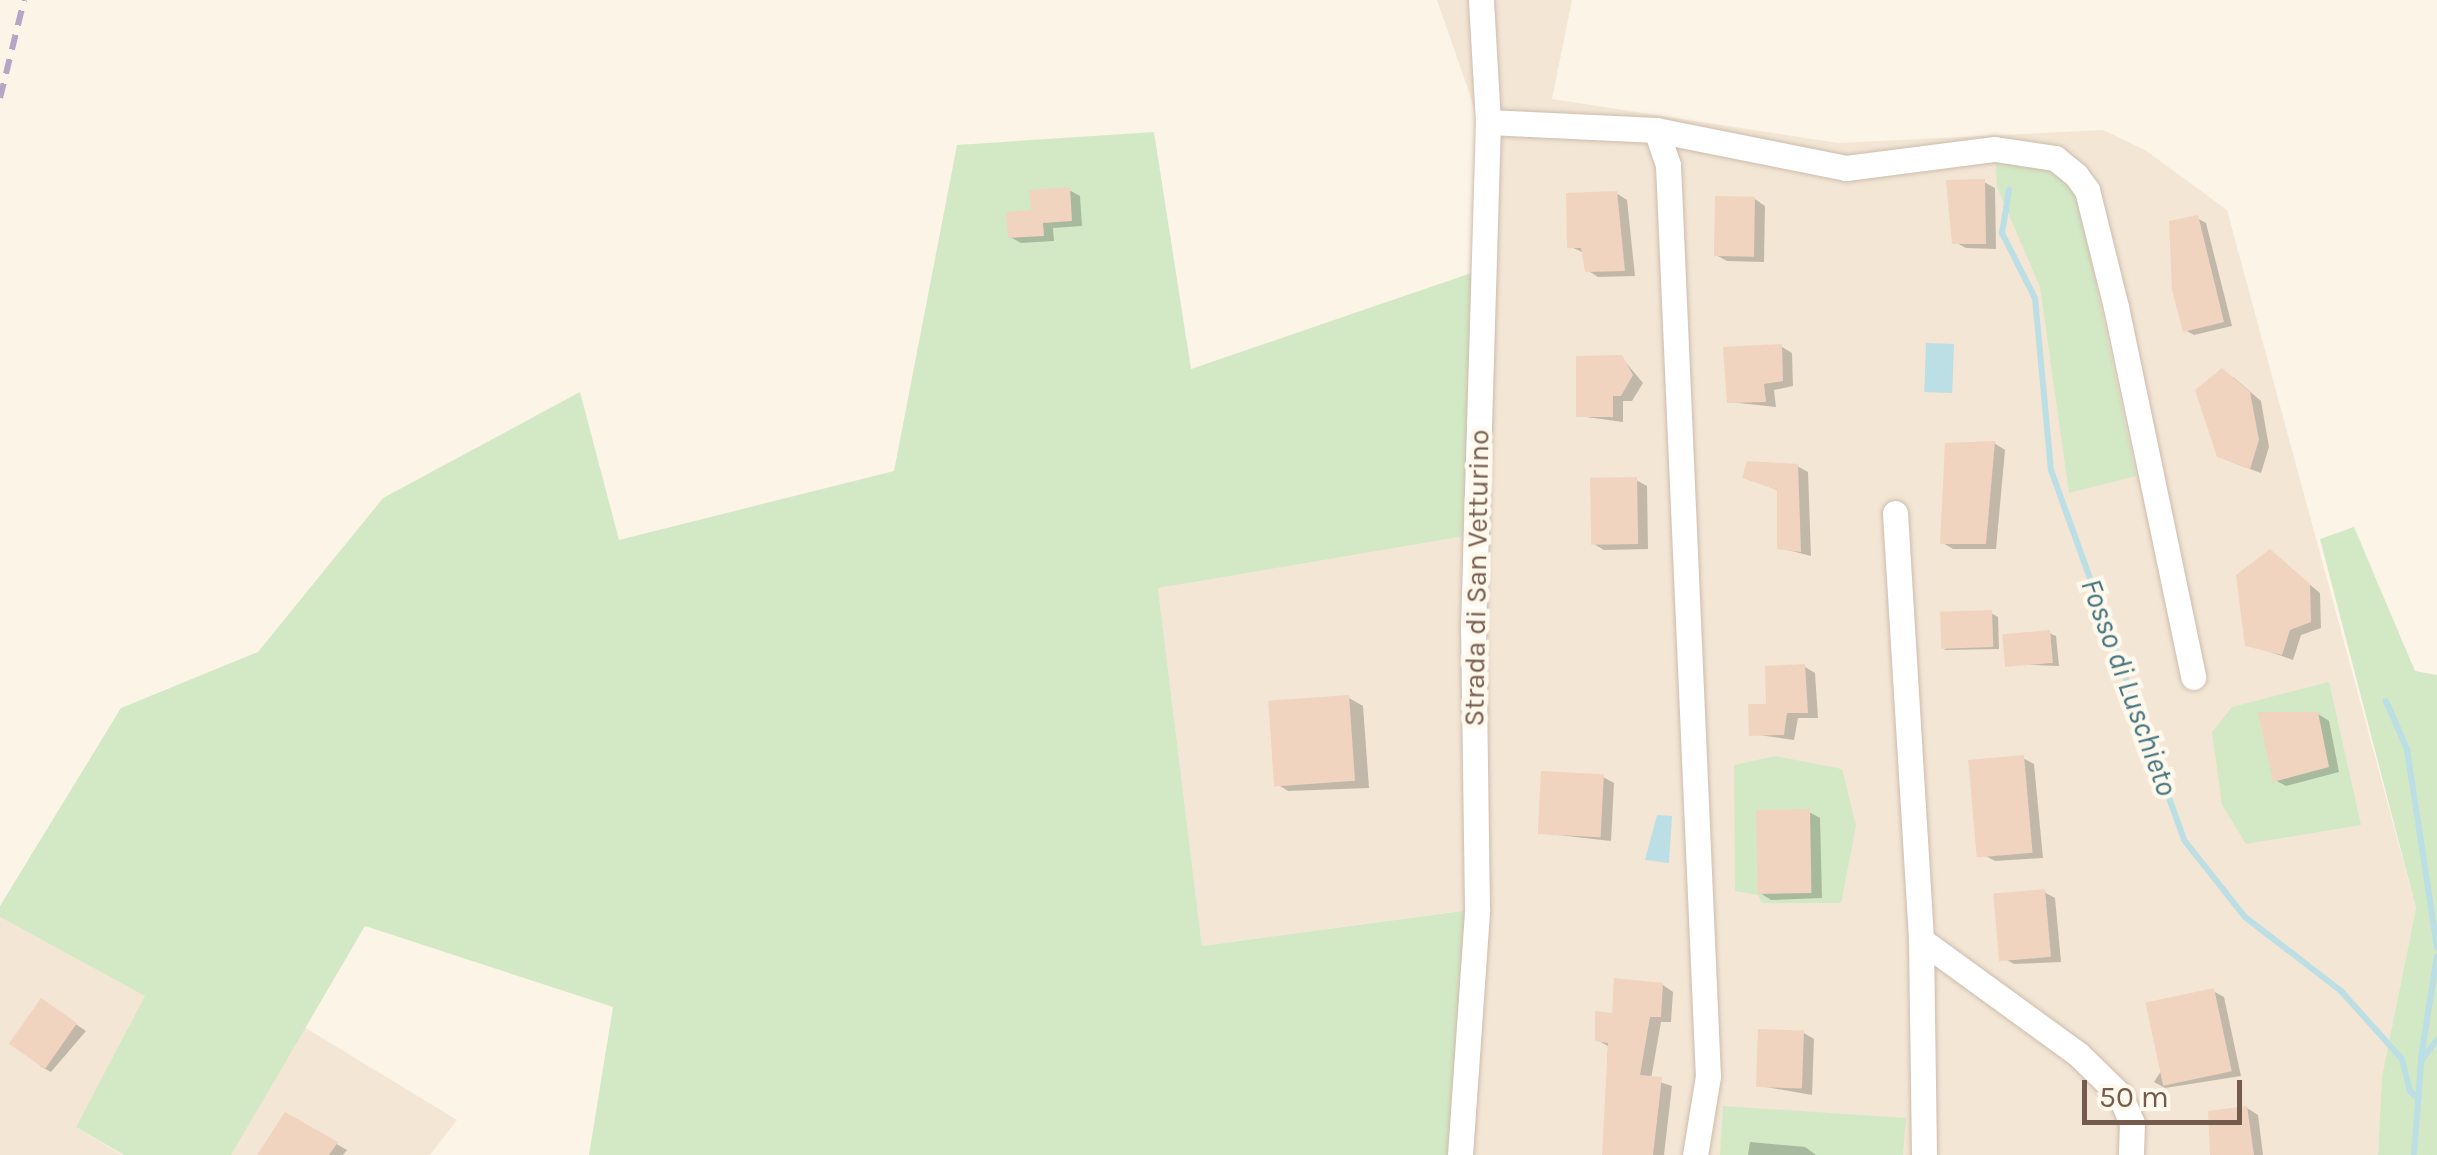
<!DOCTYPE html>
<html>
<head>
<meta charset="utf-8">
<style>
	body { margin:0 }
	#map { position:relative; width:2437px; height:1155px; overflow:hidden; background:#fcf4e7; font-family:Karla,sans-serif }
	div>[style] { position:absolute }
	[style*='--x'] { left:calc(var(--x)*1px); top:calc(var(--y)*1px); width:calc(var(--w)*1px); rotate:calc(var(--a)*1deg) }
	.residential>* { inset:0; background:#f3e6d5 }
	.green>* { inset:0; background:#d3e9c5 }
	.water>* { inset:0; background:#bcdee5; transform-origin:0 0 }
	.shadow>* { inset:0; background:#0003 }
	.stream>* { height:6px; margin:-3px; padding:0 3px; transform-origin:3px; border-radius:3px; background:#bcdee5 }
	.building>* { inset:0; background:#f0d4bf; transform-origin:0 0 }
	.roads { filter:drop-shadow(0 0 2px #cdbcad) drop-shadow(0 0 2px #cdbcad) }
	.street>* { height:25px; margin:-12.5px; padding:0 12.5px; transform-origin:12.5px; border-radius:12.5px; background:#fff }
	.rail>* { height:6px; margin-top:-3px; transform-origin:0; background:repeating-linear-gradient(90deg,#b7a5c5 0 15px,transparent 0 25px) }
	span { translate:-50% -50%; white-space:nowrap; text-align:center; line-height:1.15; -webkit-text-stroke:9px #fef8ed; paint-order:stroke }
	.street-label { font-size:28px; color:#755b4c }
	.water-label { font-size:30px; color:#437580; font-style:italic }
	.scale { position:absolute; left:2082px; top:1080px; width:160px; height:45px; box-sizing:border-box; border:5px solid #755b4c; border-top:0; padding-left:12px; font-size:30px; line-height:35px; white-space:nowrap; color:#755b4c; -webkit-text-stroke:8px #fef8ed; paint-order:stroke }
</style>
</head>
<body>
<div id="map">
	<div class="residential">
		<i style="clip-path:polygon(1437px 0,1572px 0,1552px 99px,1838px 143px,2103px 130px,2145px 150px,2227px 210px,2416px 908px,2382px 1076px,2378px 1155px,1447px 1155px,1476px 909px,1202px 946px,1158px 588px,1458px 533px,1480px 124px)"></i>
		<i style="clip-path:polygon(0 917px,146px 996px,76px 1127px,122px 1155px,0 1155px)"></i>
		<i style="clip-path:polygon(304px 1027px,457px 1120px,430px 1155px,231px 1155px)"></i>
	</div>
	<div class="green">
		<i style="clip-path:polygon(1154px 132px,1191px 369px,1483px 269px,1476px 534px,1158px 588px,1202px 946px,1477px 909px,1460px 1155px,589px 1155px,613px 1007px,365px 926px,231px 1155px,124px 1155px,76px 1127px,145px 996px,0 917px,0 906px,121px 708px,258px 652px,383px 498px,580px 392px,619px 540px,894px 471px,957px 145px)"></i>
		<i style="clip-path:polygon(1995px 158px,2058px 170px,2075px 185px,2136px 476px,2069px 493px,2040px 287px,1997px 187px)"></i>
		<i style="clip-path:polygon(2354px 527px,2415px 671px,2437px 675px,2437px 1155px,2378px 1155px,2382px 1076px,2416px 908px,2320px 539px)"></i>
		<i style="clip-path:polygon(2329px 682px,2361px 825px,2246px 844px,2222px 805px,2212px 732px,2232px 707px)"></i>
		<i style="clip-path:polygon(1775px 756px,1842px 769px,1856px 826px,1841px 903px,1762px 903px,1758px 895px,1735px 891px,1734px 765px)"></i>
		<i style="clip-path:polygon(1723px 1106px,1906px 1118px,1903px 1155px,1720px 1155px)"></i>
	</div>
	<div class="water">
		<i style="left:1926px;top:343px;width:28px;height:49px;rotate:2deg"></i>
		<i style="clip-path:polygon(1657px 815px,1672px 816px,1669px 863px,1645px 860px)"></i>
	</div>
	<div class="shadow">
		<i style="clip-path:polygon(1984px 182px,1995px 188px,1996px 249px,1966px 248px,1955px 242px)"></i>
		<i style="clip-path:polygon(1069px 190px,1080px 196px,1082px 226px,1053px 228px,1054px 241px,1021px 243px,1010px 237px)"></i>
		<i style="clip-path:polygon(1616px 193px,1627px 200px,1635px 276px,1598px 277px,1587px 270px,1584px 253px,1569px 246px)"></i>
		<i style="clip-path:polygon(1755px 199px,1765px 206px,1764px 262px,1727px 261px,1716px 255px)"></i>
		<i style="clip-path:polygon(2197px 218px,2206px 223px,2232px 326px,2194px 335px,2185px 330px)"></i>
		<i style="clip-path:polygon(1782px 347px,1792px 353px,1793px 386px,1774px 390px,1776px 407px,1729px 402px)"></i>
		<i style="clip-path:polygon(1622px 358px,1643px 383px,1632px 401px,1623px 401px,1623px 422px,1579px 416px)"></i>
		<i style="clip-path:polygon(2233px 377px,2261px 401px,2269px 447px,2261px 473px,2231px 462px)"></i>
		<i style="clip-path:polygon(1994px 443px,2005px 450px,1996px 549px,1953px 549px,1943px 543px)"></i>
		<i style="clip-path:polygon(1797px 466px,1808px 472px,1811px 556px,1780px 548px,1779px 491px,1745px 477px)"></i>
		<i style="clip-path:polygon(1636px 480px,1647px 486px,1648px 549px,1604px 550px,1594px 544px)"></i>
		<i style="clip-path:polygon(2270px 552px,2320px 593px,2321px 628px,2301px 635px,2293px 660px,2248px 644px)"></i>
		<i style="clip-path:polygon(1991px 613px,1998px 617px,1999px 649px,1944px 650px)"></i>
		<i style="clip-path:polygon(2049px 633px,2056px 636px,2059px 666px,2005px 664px)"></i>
		<i style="clip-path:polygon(1805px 667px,1815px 673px,1818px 718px,1798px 718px,1794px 740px,1752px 734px)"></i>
		<i style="clip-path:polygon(1349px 698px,1363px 706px,1369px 788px,1288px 791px,1274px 782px)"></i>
		<i style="clip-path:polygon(2318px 714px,2329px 721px,2339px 772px,2286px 786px,2275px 780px)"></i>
		<i style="clip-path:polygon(2023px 758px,2034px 764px,2043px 858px,1995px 861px,1984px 855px)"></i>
		<i style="clip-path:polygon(1603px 777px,1614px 783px,1611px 841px,1540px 833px)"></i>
		<i style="clip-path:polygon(1809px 812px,1820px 818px,1822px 898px,1771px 900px,1760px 893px)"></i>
		<i style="clip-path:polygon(2044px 892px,2055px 898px,2061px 962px,2014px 964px,2003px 958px)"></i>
		<i style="clip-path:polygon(1663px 985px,1673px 992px,1671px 1022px,1661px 1022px,1651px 1079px,1672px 1086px,1664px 1155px,1604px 1155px,1608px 1046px,1597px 1040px,1615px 1015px)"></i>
		<i style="clip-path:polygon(2213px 991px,2224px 997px,2241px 1076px,2165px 1088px,2154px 1082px)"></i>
		<i style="clip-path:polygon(52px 1008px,86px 1031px,51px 1072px,40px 1066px)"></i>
		<i style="clip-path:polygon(1804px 1033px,1814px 1039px,1812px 1095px,1760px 1086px)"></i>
		<i style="clip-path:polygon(2247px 1108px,2258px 1115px,2263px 1155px,2212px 1155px)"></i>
		<i style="clip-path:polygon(286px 1115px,347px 1150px,343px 1155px,260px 1155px)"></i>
		<i style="clip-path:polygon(1750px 1142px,1805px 1147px,1816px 1155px,1748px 1155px)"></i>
	</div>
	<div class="stream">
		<i style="--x:2009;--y:190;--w:44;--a:99.2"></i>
		<i style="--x:2002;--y:233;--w:73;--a:63.1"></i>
		<i style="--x:2035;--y:298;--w:173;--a:84.7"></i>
		<i style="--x:2051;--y:470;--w:393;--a:70.2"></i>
		<i style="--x:2184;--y:840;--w:98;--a:51.6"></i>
		<i style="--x:2245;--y:917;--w:121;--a:37.6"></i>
		<i style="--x:2341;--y:991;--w:91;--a:48.1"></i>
		<i style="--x:2402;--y:1059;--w:33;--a:76"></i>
		<i style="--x:2410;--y:1091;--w:12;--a:42"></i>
		<i style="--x:2386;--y:701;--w:52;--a:66.4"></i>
		<i style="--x:2407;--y:749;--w:201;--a:81.4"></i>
		<i style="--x:2421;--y:1058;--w:103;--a:-81.1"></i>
		<i style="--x:2414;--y:1155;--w:94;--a:-85.7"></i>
		<i style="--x:2421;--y:1061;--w:26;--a:-53"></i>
	</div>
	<div class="building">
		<i style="clip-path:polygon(1985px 179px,1986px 244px,1952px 244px,1946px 180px)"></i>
		<i style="clip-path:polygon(1070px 187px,1072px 221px,1043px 223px,1044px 236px,1008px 238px,1006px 212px,1031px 210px,1029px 190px)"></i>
		<i style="clip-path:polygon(1617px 191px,1625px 271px,1585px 272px,1581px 248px,1567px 248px,1566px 193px)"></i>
		<i style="left:1715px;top:196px;width:40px;height:60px;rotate:1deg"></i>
		<i style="clip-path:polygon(2198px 215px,2224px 322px,2183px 332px,2172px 290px,2169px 221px)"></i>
		<i style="clip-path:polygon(1782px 344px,1783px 381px,1764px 384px,1766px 402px,1727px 403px,1723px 347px)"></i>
		<i style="clip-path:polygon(1622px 355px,1633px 375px,1621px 396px,1613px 396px,1613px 417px,1576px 417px,1576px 356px)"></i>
		<i style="clip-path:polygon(2222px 368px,2250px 392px,2259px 440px,2250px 469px,2217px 457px,2195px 390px)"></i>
		<i style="clip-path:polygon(1995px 441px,1986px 544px,1940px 544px,1945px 443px)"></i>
		<i style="clip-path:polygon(1747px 461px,1798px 464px,1801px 552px,1777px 549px,1777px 490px,1742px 478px)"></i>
		<i style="left:1637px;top:477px;width:67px;height:47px;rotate:89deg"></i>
		<i style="clip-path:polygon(2270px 549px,2310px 584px,2311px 622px,2290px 630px,2282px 655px,2245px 646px,2236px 575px)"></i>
		<i style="left:1992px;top:610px;width:37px;height:52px;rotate:88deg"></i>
		<i style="left:2050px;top:630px;width:33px;height:48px;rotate:85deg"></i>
		<i style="clip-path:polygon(1805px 664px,1808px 713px,1787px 713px,1784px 735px,1749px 736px,1748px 704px,1766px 704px,1765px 666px)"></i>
		<i style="left:1349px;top:695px;width:86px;height:81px;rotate:86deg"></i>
		<i style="clip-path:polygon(2258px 712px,2318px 712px,2329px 767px,2273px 782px)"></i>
		<i style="left:2024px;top:755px;width:98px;height:56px;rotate:85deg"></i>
		<i style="left:1541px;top:771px;width:63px;height:63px;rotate:3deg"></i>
		<i style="left:1810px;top:809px;width:84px;height:54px;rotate:89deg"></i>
		<i style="left:2045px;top:889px;width:68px;height:52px;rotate:85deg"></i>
		<i style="clip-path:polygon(1614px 978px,1663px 983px,1661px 1017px,1650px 1017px,1640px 1075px,1662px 1077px,1653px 1155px,1602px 1155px,1608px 1043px,1595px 1041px,1595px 1011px,1612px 1013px)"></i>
		<i style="left:2214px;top:988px;width:85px;height:70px;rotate:78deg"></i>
		<i style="left:41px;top:998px;width:44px;height:56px;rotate:35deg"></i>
		<i style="left:1758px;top:1029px;width:46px;height:58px;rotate:2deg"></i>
		<i style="clip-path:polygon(2247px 1106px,2254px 1155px,2210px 1155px,2208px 1111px)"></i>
		<i style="clip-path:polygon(285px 1112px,338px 1142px,329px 1155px,257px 1155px)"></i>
	</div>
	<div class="roads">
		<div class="street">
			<i style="--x:1488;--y:122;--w:168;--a:2.7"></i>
			<i style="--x:1656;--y:130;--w:37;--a:71"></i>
			<i style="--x:1668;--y:165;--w:912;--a:87.49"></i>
			<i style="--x:1708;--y:1076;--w:80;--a:99.3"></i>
			<i style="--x:1656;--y:130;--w:194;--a:11.3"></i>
			<i style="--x:1846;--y:168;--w:150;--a:-7.3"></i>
			<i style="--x:1995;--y:149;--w:61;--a:8.5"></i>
			<i style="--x:2055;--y:158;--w:27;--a:39"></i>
			<i style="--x:2076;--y:175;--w:19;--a:54"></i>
			<i style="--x:2087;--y:190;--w:121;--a:76.1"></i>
			<i style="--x:2116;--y:307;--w:378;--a:78.2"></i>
			<i style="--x:1895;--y:513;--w:428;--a:86.5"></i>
			<i style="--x:1921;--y:940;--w:215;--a:89.2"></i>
			<i style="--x:1921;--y:940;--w:194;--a:36"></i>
			<i style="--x:2078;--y:1054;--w:59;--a:44.3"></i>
			<i style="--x:2120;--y:1095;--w:30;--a:67"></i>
			<i style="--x:2132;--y:1123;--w:32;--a:92"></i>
			<i style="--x:1460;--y:1155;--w:247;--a:-86"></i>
			<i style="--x:1477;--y:909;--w:280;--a:-90.8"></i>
			<i style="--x:1473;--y:629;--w:507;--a:-88.31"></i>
			<i style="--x:1488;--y:122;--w:122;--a:-93.3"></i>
		</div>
	</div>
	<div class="rail">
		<i style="--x:0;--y:98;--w:101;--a:-76.2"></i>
	</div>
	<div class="street-label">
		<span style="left:1477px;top:578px;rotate:-89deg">Strada di San Vetturino</span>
	</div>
	<div class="water-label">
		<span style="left:2129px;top:687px;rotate:70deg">Fosso di Luschieto</span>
	</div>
	<div class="scale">50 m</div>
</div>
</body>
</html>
